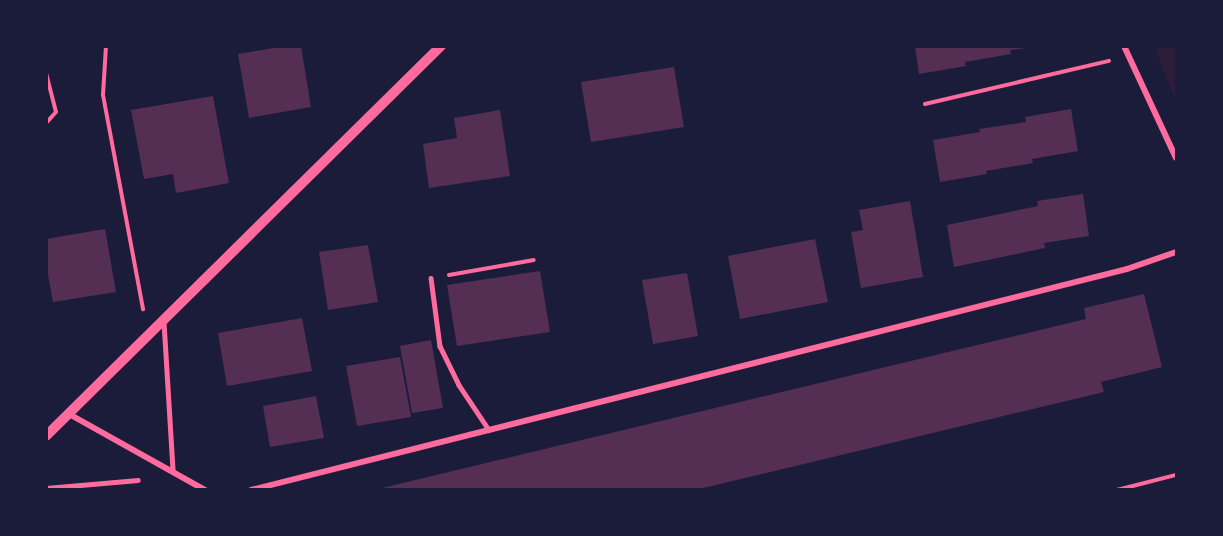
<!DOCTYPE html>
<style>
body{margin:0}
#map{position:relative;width:1223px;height:536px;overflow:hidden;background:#1b1b3a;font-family:"Open Sans",sans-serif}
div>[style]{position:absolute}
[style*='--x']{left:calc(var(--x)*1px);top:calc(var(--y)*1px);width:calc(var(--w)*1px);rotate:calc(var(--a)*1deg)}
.green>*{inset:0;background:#2a1e3b}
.building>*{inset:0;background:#542f53}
.path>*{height:4px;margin:-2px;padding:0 2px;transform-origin:2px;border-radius:2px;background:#ff6b9d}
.service>*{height:4.5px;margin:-2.25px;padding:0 2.25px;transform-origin:2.25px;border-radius:2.25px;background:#ff6b9d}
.minor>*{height:6px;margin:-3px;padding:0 3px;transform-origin:3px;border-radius:3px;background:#ff6b9d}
.tertiary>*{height:10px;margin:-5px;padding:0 5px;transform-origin:5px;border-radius:5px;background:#ff6b9d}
.tram>*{height:1.5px;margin:-0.75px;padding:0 0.75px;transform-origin:0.75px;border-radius:0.75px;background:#a44b75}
span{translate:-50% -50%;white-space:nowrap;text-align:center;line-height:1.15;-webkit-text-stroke:4.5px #1b1b3a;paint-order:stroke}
.frame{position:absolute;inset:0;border:48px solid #1b1b3a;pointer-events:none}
</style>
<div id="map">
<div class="green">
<div style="clip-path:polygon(1155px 47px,1176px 47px,1176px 99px,1170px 87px)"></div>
</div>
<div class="building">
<div style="clip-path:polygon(286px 46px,301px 46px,311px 107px,249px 118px,238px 54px)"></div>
<div style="clip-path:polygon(915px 46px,1026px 46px,1026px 48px,1010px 50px,1011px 54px,965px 62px,966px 66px,919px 74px)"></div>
<div style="clip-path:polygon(674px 67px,684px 127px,591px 142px,581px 82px)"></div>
<div style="clip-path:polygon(213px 96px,229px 183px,176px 193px,173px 174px,144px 179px,131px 110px)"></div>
<div style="clip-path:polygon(1071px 109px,1078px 151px,1032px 159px,1033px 163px,986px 171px,987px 174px,940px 182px,933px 140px,980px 132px,979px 129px,1026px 122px,1025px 117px)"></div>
<div style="clip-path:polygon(500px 110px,510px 176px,429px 188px,423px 144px,457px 138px,454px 118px)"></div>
<div style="clip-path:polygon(1083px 194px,1089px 236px,1044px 243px,1045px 248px,954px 267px,947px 225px,1038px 206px,1037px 201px)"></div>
<div style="clip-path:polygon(910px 201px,923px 277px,861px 288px,851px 232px,863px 230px,859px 210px)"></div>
<div style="clip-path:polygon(105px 229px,116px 292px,53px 302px,46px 264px,46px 239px)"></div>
<div style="clip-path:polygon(815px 239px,828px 302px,740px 319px,728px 256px)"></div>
<div style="clip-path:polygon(368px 245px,378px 302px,328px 310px,319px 252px)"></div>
<div style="clip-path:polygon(540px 271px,550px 332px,457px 346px,447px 285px)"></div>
<div style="clip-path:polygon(687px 273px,698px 336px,653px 344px,642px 280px)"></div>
<div style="clip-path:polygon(1144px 294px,1162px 367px,1101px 382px,1104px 392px,699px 489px,378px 489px,1086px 319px,1084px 308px)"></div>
<div style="clip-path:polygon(302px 318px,312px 371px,227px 386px,218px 333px)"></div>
<div style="clip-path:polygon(431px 340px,443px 408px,412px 413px,400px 346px)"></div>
<div style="clip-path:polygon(400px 357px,411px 417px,357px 426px,346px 366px)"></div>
<div style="clip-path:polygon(316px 396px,324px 438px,270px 447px,263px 406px)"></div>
</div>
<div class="path">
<div style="--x:106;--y:46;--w:49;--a:93.5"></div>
<div style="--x:103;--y:95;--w:218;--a:79.4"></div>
<div style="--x:46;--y:73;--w:40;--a:75.6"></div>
<div style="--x:56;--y:112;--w:15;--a:132"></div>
<div style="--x:925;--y:104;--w:189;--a:-13.2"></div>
<div style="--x:449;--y:275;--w:86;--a:-10"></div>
<div style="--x:1117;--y:490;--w:61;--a:-14.3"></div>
</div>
<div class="service">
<div style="--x:431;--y:278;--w:69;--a:82.5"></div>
<div style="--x:440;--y:346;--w:43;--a:64"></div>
<div style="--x:459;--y:385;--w:54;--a:56.3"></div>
<div style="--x:164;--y:322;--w:149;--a:86.5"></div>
<div style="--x:46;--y:488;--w:92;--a:-5"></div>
</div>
<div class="minor">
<div style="--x:1124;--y:46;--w:123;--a:65.1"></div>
<div style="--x:69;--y:414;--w:156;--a:29.2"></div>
<div style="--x:251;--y:490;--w:903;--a:-14.16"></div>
<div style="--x:1127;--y:269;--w:52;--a:-19.1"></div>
</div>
<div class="tertiary">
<div style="--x:46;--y:436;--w:555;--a:-44.64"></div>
</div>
<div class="tram">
<div style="--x:1175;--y:490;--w:1;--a:-45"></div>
</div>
<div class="frame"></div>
</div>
